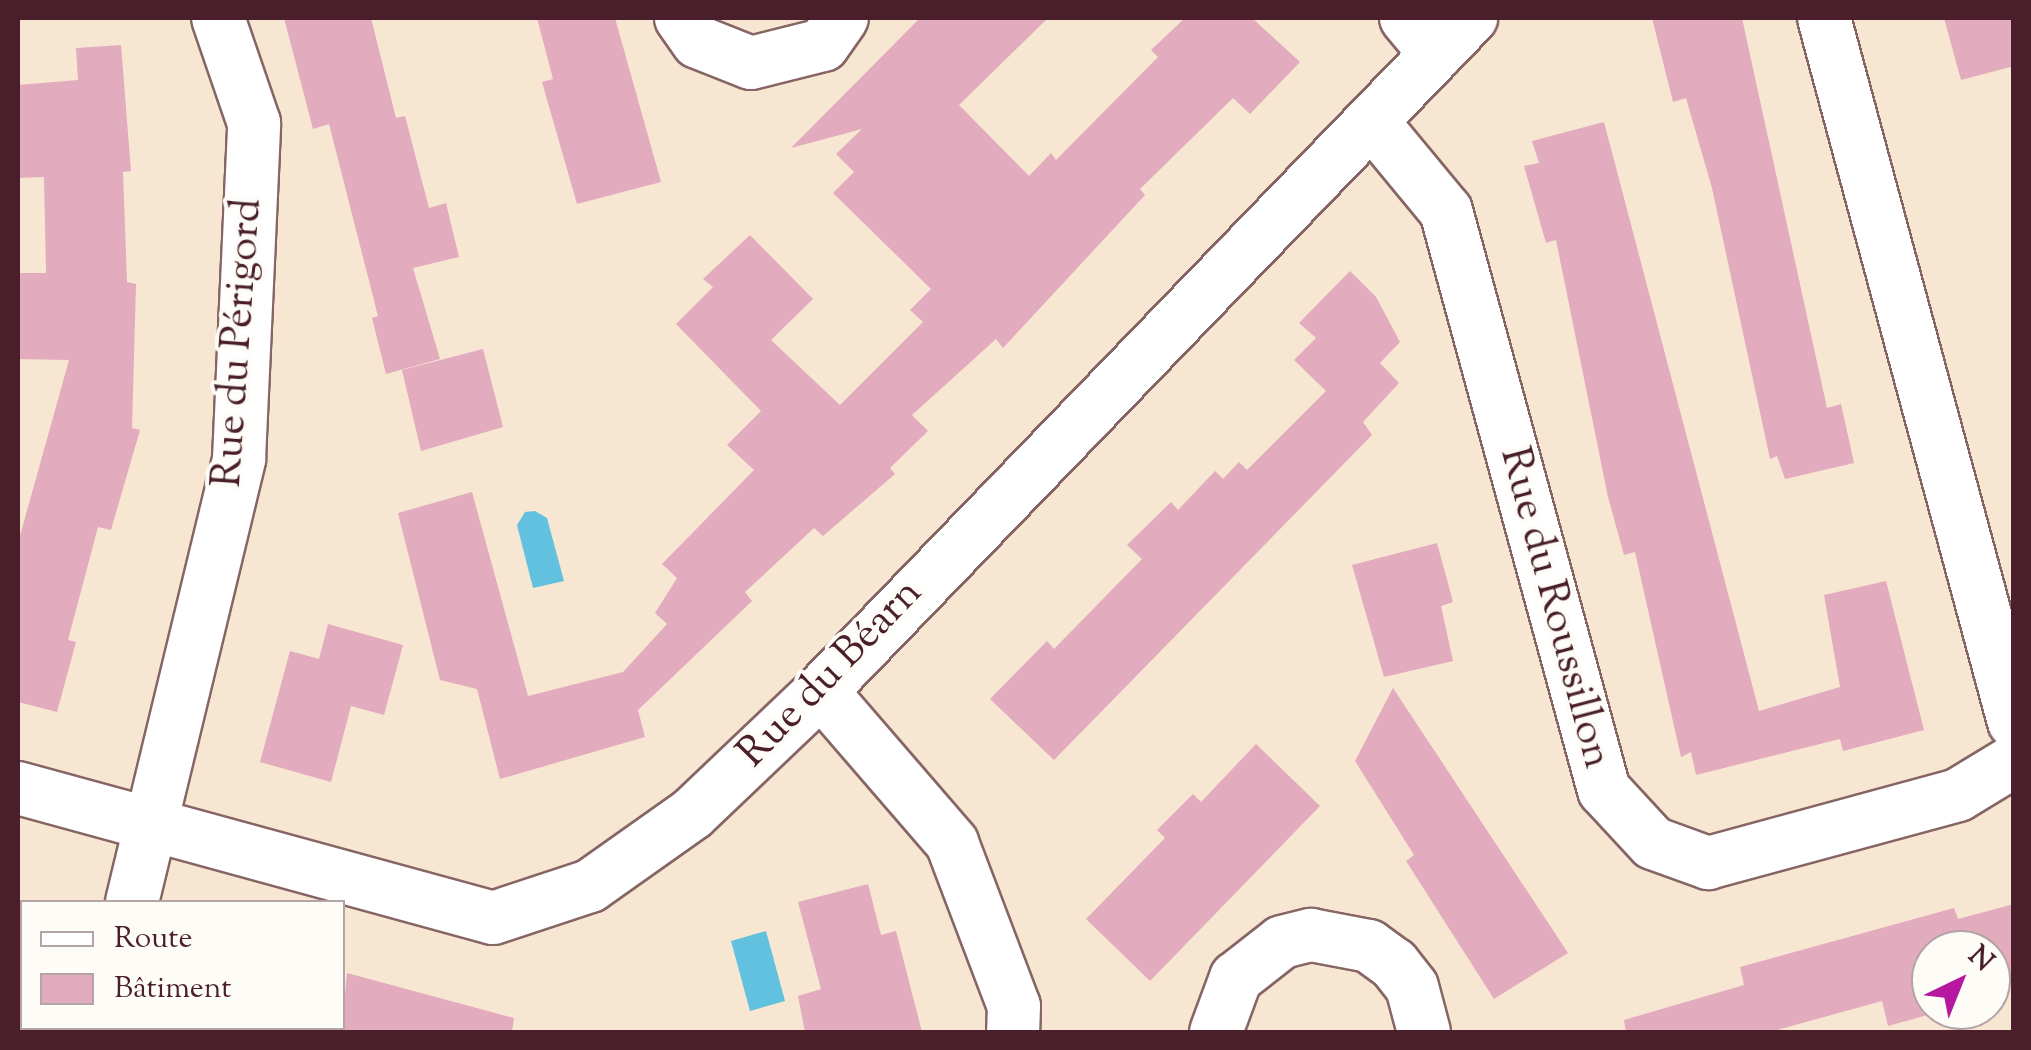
<!DOCTYPE html>
<meta charset="utf-8">
<style>
body{margin:0}
#map{position:relative;width:2031px;height:1050px;overflow:hidden;background:#f7e6d1;font-family:"Sorts Mill Goudy",serif}
div>[style]{position:absolute}
[style*='--x']{left:calc(var(--x)*1px);top:calc(var(--y)*1px);width:calc(var(--w)*1px);rotate:calc(var(--a)*1deg)}
.water>*{inset:0;background:#61c1df}
.building>*{inset:0;background:#e2abbe}
.roads{filter:drop-shadow(2px 0 #876565) drop-shadow(-2px 0 #876565) drop-shadow(0 2px #876565) drop-shadow(0 -2px #876565)}
.street>*{height:52px;margin:-26px;padding:0 26px;transform-origin:26px;border-radius:26px;background:#fff}
span{translate:-50% -50%;white-space:nowrap;text-align:center;line-height:1.15;-webkit-text-stroke:8px #fdfcf7;paint-order:stroke}
.street-label{font-size:42px;color:#4a1f2b}
.frame{position:absolute;inset:0;border:20px solid #4a1f2b;pointer-events:none}
.legend{position:absolute;left:20px;top:900px;width:325px;height:130px;box-sizing:border-box;background:#fdfcf7;border:2px solid #b5a4a5;margin:0;padding:12px 18px;list-style:none;font-size:30px;color:#4a1f2b}
.legend li{display:flex;align-items:center;gap:20px;height:50px}
.legend b{width:50px;border:2px solid #b5a4a5}
.north{position:absolute;left:1911px;top:930px;width:100px;height:100px;box-sizing:border-box;background:#fdfcf7;border:2px solid #b5a4a5;border-radius:50%;rotate:43deg;font-size:28px;font-weight:700;line-height:40px;text-align:center;color:#4a1f2b}
.north::after{content:'';display:block;margin:auto;width:35px;height:45px;background:#b5179e;clip-path:polygon(50% 0,100% 100%,50% 72%,0 100%)}
</style>
<div id="map">
<div class="water">
<div style="clip-path:polygon(535px 511px,547px 518px,564px 581px,533px 588px,517px 525px,525px 512px)"></div>
<div style="clip-path:polygon(766px 931px,785px 1001px,750px 1011px,731px 941px)"></div>
</div>
<div class="building">
<div style="clip-path:polygon(284px 18px,371px 18px,396px 118px,405px 116px,429px 208px,446px 203px,459px 257px,413px 268px,440px 359px,386px 374px,372px 318px,378px 316px,329px 124px,313px 129px)"></div>
<div style="clip-path:polygon(537px 18px,615px 18px,661px 182px,577px 204px,542px 82px,553px 79px)"></div>
<div style="clip-path:polygon(920px 18px,1048px 18px,959px 105px,1029px 176px,1051px 153px,1056px 160px,1158px 57px,1151px 50px,1185px 18px,1252px 18px,1300px 62px,1250px 114px,1233px 98px,1140px 189px,1145px 195px,1003px 348px,996px 339px,912px 415px,928px 431px,890px 468px,895px 474px,823px 536px,814px 528px,745px 592px,752px 601px,638px 710px,645px 737px,500px 779px,477px 689px,440px 680px,398px 513px,472px 492px,528px 696px,623px 672px,667px 624px,655px 613px,677px 578px,662px 564px,754px 470px,727px 445px,761px 411px,676px 324px,713px 287px,703px 279px,750px 235px,813px 299px,771px 340px,840px 405px,923px 322px,910px 310px,931px 289px,833px 193px,854px 172px,836px 154px,862px 129px,791px 148px)"></div>
<div style="clip-path:polygon(1652px 18px,1742px 18px,1827px 408px,1841px 404px,1854px 463px,1785px 479px,1777px 456px,1770px 459px,1712px 188px,1686px 98px,1673px 102px)"></div>
<div style="clip-path:polygon(1944px 18px,2014px 18px,2014px 66px,1961px 80px)"></div>
<div style="clip-path:polygon(121px 45px,131px 171px,123px 172px,127px 282px,136px 284px,132px 428px,140px 430px,111px 530px,98px 527px,68px 640px,76px 642px,57px 712px,18px 702px,18px 543px,69px 360px,18px 359px,18px 273px,46px 273px,44px 177px,18px 178px,18px 85px,78px 80px,76px 48px)"></div>
<div style="clip-path:polygon(1604px 122px,1759px 711px,1840px 687px,1824px 595px,1886px 581px,1924px 730px,1843px 751px,1840px 739px,1696px 775px,1691px 752px,1681px 757px,1635px 552px,1624px 555px,1608px 497px,1556px 240px,1546px 243px,1524px 166px,1539px 163px,1532px 141px)"></div>
<div style="clip-path:polygon(1350px 271px,1376px 297px,1400px 342px,1380px 363px,1399px 383px,1363px 422px,1372px 435px,1054px 760px,990px 699px,1047px 641px,1054px 649px,1142px 559px,1127px 545px,1171px 502px,1178px 510px,1215px 471px,1223px 479px,1239px 462px,1247px 470px,1326px 391px,1294px 360px,1316px 338px,1299px 323px)"></div>
<div style="clip-path:polygon(483px 349px,503px 427px,421px 451px,402px 370px)"></div>
<div style="clip-path:polygon(1437px 543px,1453px 602px,1441px 606px,1453px 661px,1384px 677px,1352px 565px)"></div>
<div style="clip-path:polygon(328px 624px,403px 645px,384px 715px,351px 706px,331px 782px,260px 762px,290px 651px,319px 659px)"></div>
<div style="clip-path:polygon(1393px 688px,1568px 953px,1494px 999px,1406px 861px,1414px 855px,1355px 761px)"></div>
<div style="clip-path:polygon(1256px 744px,1320px 806px,1150px 981px,1086px 919px,1165px 838px,1157px 830px,1193px 794px,1201px 802px)"></div>
<div style="clip-path:polygon(868px 884px,881px 935px,896px 931px,922px 1032px,805px 1032px,798px 996px,821px 989px,798px 902px)"></div>
<div style="clip-path:polygon(2014px 904px,2014px 983px,1991px 988px,1991px 950px,1931px 950px,1931px 1010px,1942px 1011px,1888px 1026px,1882px 1001px,1770px 1032px,1626px 1032px,1624px 1020px,1744px 985px,1740px 967px,1954px 908px,1958px 919px)"></div>
<div style="clip-path:polygon(347px 973px,514px 1018px,512px 1032px,330px 1032px,342px 1028px)"></div>
</div>
<div class="roads">
<div class="street">
<div style="--x:681;--y:18;--w:29;--a:55"></div>
<div style="--x:698;--y:42;--w:57;--a:21.6"></div>
<div style="--x:751;--y:63;--w:74;--a:-14"></div>
<div style="--x:823;--y:45;--w:33;--a:-55"></div>
<div style="--x:1406;--y:18;--w:47;--a:50.2"></div>
<div style="--x:1824;--y:18;--w:729;--a:74.9"></div>
<div style="--x:1374;--y:124;--w:113;--a:50.4"></div>
<div style="--x:1446;--y:211;--w:600;--a:74.74"></div>
<div style="--x:1604;--y:790;--w:72;--a:47.2"></div>
<div style="--x:1653;--y:843;--w:59;--a:20"></div>
<div style="--x:1708;--y:863;--w:259;--a:-15.2"></div>
<div style="--x:1958;--y:795;--w:66;--a:-31.3"></div>
<div style="--x:821;--y:691;--w:201;--a:49.2"></div>
<div style="--x:952;--y:843;--w:174;--a:69.2"></div>
<div style="--x:1014;--y:1006;--w:26;--a:92"></div>
<div style="--x:18;--y:788;--w:492;--a:15.3"></div>
<div style="--x:493;--y:918;--w:102;--a:-18.3"></div>
<div style="--x:590;--y:886;--w:126;--a:-35.3"></div>
<div style="--x:693;--y:813;--w:177;--a:-43.6"></div>
<div style="--x:821;--y:691;--w:936;--a:-46"></div>
<div style="--x:132;--y:902;--w:456;--a:-76.4"></div>
<div style="--x:239;--y:459;--w:336;--a:-87.4"></div>
<div style="--x:254;--y:123;--w:111;--a:-108.9"></div>
<div style="--x:104;--y:1032;--w:4;--a:-76"></div>
<div style="--x:1216;--y:1032;--w:58;--a:-69.7"></div>
<div style="--x:1236;--y:978;--w:58;--a:-38"></div>
<div style="--x:1282;--y:942;--w:30;--a:-14"></div>
<div style="--x:1311;--y:935;--w:59;--a:10.7"></div>
<div style="--x:1369;--y:946;--w:31;--a:36"></div>
<div style="--x:1394;--y:964;--w:29;--a:52"></div>
<div style="--x:1412;--y:987;--w:47;--a:75.1"></div>
</div>
</div>
<div class="street-label">
<span style="left:239px;top:343px;rotate:-86deg">Rue du Périgord</span>
<span style="left:1554px;top:608px;rotate:75deg">Rue du Roussillon</span>
<span style="left:831px;top:674px;rotate:-46deg">Rue du Béarn</span>
</div>
<div class="frame"></div>
<ul class="legend">
<li><b style="height:12px;background:#fff"></b>Route</li>
<li><b style="height:28px;background:#e2abbe"></b>Bâtiment</li>
</ul>
<div class="north">N</div>
</div>
